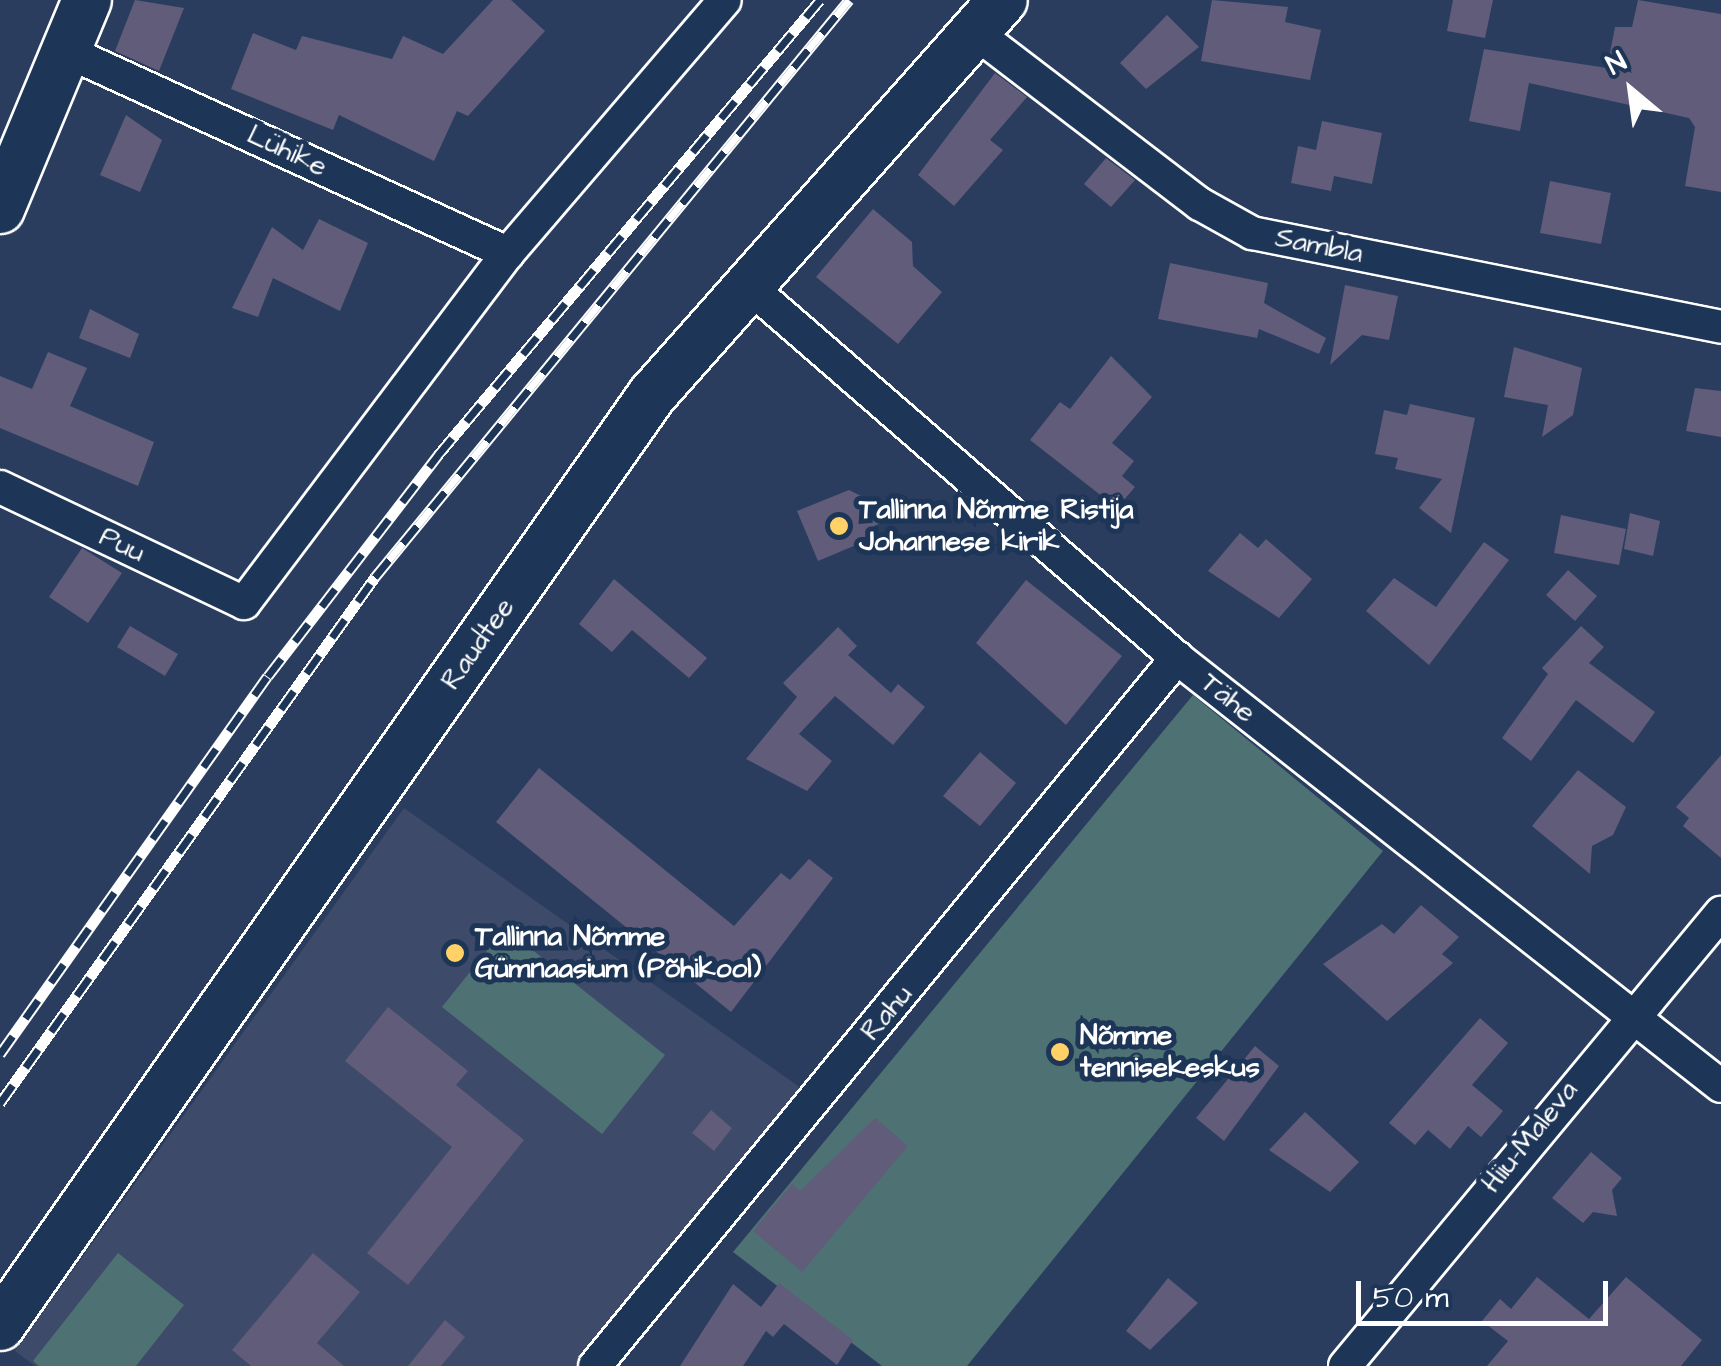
<!DOCTYPE html>
<meta charset="utf-8">
<style>
body{margin:0}
#map{position:relative;width:1721px;height:1366px;overflow:hidden;background:#2a3d5e;font-family:"Architects Daughter",sans-serif}
div>[style]{position:absolute}
[style*='--x']{left:calc(var(--x)*1px);top:calc(var(--y)*1px);width:calc(var(--w)*1px);rotate:calc(var(--a)*1deg)}
.built>*{inset:0;background:#3e4a69}
.green>*{inset:0;background:#4e7273}
.building>*{inset:0;background:#605c79}
.roads{filter:drop-shadow(2px 0 #fff) drop-shadow(-2px 0 #fff) drop-shadow(0 2px #fff) drop-shadow(0 -2px #fff)}
.street>*{height:32px;margin:-16px;padding:0 16px;transform-origin:16px;border-radius:16px;background:#1d3557}
.secondary>*{height:48px;margin:-24px;padding:0 24px;transform-origin:24px;border-radius:24px;background:#1d3557}
.rail>*{height:11px;margin-top:-5.5px;transform-origin:0;background:repeating-linear-gradient(90deg,#1d3557 0 22px,#fff 0 44px);box-sizing:border-box;border-block:2px solid #fff}
.dots>*{width:28px;height:28px;translate:-50% -50%;box-sizing:border-box;border:5px solid #1d3557;border-radius:50%}
span{translate:-50% -50%;white-space:nowrap;text-align:center;line-height:1.15;-webkit-text-stroke:10px #1d3557;paint-order:stroke}
.street-label{font-size:28px;color:#fff}
.poi-label{font-size:28px;color:#fff;font-weight:700}
.left{translate:0 -50%;text-align:left}
.north{position:absolute;left:1581px;top:40px;width:100px;height:100px;-webkit-text-stroke:8px #1d3557;paint-order:stroke;rotate:331deg;font-size:28px;font-weight:700;line-height:40px;text-align:center;color:#fff}
.north::after{content:'';display:block;margin:auto;width:35px;height:45px;background:#fff;clip-path:polygon(50% 0,100% 100%,50% 72%,0 100%)}
.scale{position:absolute;left:1356px;top:1281px;width:252px;height:45px;box-sizing:border-box;border:5px solid #fff;border-top:0;padding-left:12px;font-size:30px;line-height:35px;white-space:nowrap;color:#fff;-webkit-text-stroke:8px #1d3557;paint-order:stroke}
</style>
<div id="map">
<div class="built">
<div style="clip-path:polygon(404px 808px,815px 1098px,595px 1366px,35px 1366px,15px 1351px)"></div>
</div>
<div class="green">
<div style="clip-path:polygon(1193px 695px,1383px 851px,967px 1366px,882px 1366px,733px 1252px)"></div>
<div style="clip-path:polygon(505px 928px,665px 1055px,602px 1134px,442px 1007px)"></div>
<div style="clip-path:polygon(118px 1253px,184px 1305px,136px 1366px,39px 1366px,33px 1361px)"></div>
</div>
<div class="building">
<div style="clip-path:polygon(135px 0,184px 8px,159px 71px,115px 51px)"></div>
<div style="clip-path:polygon(493px 0,511px 0,545px 31px,468px 116px,457px 111px,434px 161px,339px 115px,333px 130px,231px 89px,253px 33px,296px 50px,302px 36px,392px 59px,403px 36px,443px 54px)"></div>
<div style="clip-path:polygon(1212px 0,1288px 7px,1285px 22px,1321px 30px,1310px 80px,1201px 61px)"></div>
<div style="clip-path:polygon(1453px 0,1493px 0,1485px 38px,1447px 31px)"></div>
<div style="clip-path:polygon(1638px 0,1721px 14px,1721px 192px,1685px 186px,1695px 127px,1689px 118px,1529px 83px,1520px 131px,1469px 121px,1484px 49px,1607px 68px,1615px 27px,1632px 27px)"></div>
<div style="clip-path:polygon(1167px 15px,1199px 47px,1146px 89px,1120px 63px)"></div>
<div style="clip-path:polygon(995px 73px,1027px 97px,990px 140px,1003px 150px,954px 206px,918px 175px)"></div>
<div style="clip-path:polygon(126px 115px,162px 140px,140px 192px,100px 175px)"></div>
<div style="clip-path:polygon(1322px 121px,1382px 133px,1372px 184px,1334px 176px,1331px 191px,1291px 183px,1298px 146px,1316px 150px)"></div>
<div style="clip-path:polygon(1106px 158px,1135px 180px,1111px 207px,1084px 184px)"></div>
<div style="clip-path:polygon(1550px 181px,1611px 193px,1601px 244px,1540px 233px)"></div>
<div style="clip-path:polygon(873px 209px,912px 242px,913px 266px,942px 292px,898px 344px,816px 277px)"></div>
<div style="clip-path:polygon(319px 219px,368px 243px,340px 311px,273px 278px,258px 317px,232px 308px,272px 227px,303px 250px)"></div>
<div style="clip-path:polygon(1170px 263px,1268px 283px,1264px 303px,1326px 338px,1319px 354px,1259px 329px,1257px 338px,1158px 319px)"></div>
<div style="clip-path:polygon(1345px 285px,1398px 296px,1389px 340px,1362px 335px,1330px 365px)"></div>
<div style="clip-path:polygon(90px 309px,139px 334px,130px 358px,79px 338px)"></div>
<div style="clip-path:polygon(1514px 347px,1582px 368px,1573px 415px,1542px 437px,1548px 405px,1504px 397px)"></div>
<div style="clip-path:polygon(48px 352px,87px 368px,70px 406px,154px 442px,138px 486px,0 428px,0 376px,32px 389px)"></div>
<div style="clip-path:polygon(1111px 356px,1152px 397px,1112px 443px,1134px 461px,1122px 476px,1135px 487px,1117px 508px,1030px 440px,1060px 402px,1070px 409px)"></div>
<div style="clip-path:polygon(1695px 388px,1721px 391px,1721px 437px,1686px 431px)"></div>
<div style="clip-path:polygon(1410px 404px,1475px 418px,1451px 533px,1419px 508px,1442px 479px,1395px 469px,1398px 458px,1375px 454px,1384px 410px,1407px 415px)"></div>
<div style="clip-path:polygon(849px 490px,879px 505px,880px 523px,865px 531px,868px 540px,818px 561px,797px 511px)"></div>
<div style="clip-path:polygon(1630px 513px,1660px 521px,1653px 556px,1624px 549px)"></div>
<div style="clip-path:polygon(1561px 515px,1626px 529px,1619px 565px,1554px 553px)"></div>
<div style="clip-path:polygon(1240px 533px,1258px 548px,1266px 539px,1312px 579px,1279px 618px,1208px 571px)"></div>
<div style="clip-path:polygon(1484px 542px,1509px 560px,1429px 665px,1366px 611px,1394px 578px,1436px 607px)"></div>
<div style="clip-path:polygon(82px 548px,122px 573px,88px 623px,49px 597px)"></div>
<div style="clip-path:polygon(1568px 570px,1597px 596px,1575px 621px,1546px 595px)"></div>
<div style="clip-path:polygon(614px 579px,707px 658px,689px 678px,632px 630px,612px 652px,579px 624px)"></div>
<div style="clip-path:polygon(1026px 580px,1122px 656px,1066px 725px,976px 643px)"></div>
<div style="clip-path:polygon(130px 626px,178px 654px,165px 676px,117px 647px)"></div>
<div style="clip-path:polygon(1581px 626px,1604px 647px,1589px 663px,1655px 712px,1633px 743px,1576px 700px,1531px 761px,1502px 738px,1548px 674px,1542px 668px)"></div>
<div style="clip-path:polygon(838px 627px,857px 646px,848px 655px,891px 693px,898px 684px,925px 707px,893px 745px,835px 696px,799px 734px,832px 761px,807px 791px,746px 759px,797px 697px,783px 683px)"></div>
<div style="clip-path:polygon(980px 752px,1016px 783px,980px 826px,943px 796px)"></div>
<div style="clip-path:polygon(1721px 755px,1721px 858px,1683px 826px,1689px 818px,1676px 807px)"></div>
<div style="clip-path:polygon(539px 768px,734px 926px,781px 873px,790px 880px,809px 859px,833px 878px,731px 1012px,496px 822px)"></div>
<div style="clip-path:polygon(1578px 770px,1626px 807px,1613px 835px,1592px 846px,1590px 874px,1532px 826px)"></div>
<div style="clip-path:polygon(1421px 905px,1459px 937px,1442px 954px,1453px 963px,1387px 1021px,1323px 964px,1382px 924px,1394px 934px)"></div>
<div style="clip-path:polygon(388px 1007px,468px 1071px,456px 1085px,524px 1140px,408px 1285px,367px 1253px,452px 1147px,345px 1061px)"></div>
<div style="clip-path:polygon(1480px 1018px,1508px 1043px,1472px 1085px,1503px 1111px,1481px 1137px,1468px 1126px,1450px 1149px,1428px 1130px,1415px 1145px,1389px 1123px)"></div>
<div style="clip-path:polygon(1255px 1046px,1279px 1066px,1224px 1141px,1196px 1118px)"></div>
<div style="clip-path:polygon(711px 1110px,732px 1128px,714px 1151px,692px 1133px)"></div>
<div style="clip-path:polygon(1305px 1112px,1359px 1162px,1330px 1192px,1269px 1150px)"></div>
<div style="clip-path:polygon(875px 1118px,908px 1146px,802px 1272px,753px 1231px,792px 1184px,800px 1191px)"></div>
<div style="clip-path:polygon(1591px 1152px,1622px 1178px,1612px 1190px,1617px 1216px,1593px 1212px,1583px 1223px,1552px 1198px)"></div>
<div style="clip-path:polygon(313px 1253px,360px 1292px,317px 1343px,344px 1366px,251px 1366px,232px 1350px)"></div>
<div style="clip-path:polygon(1537px 1277px,1589px 1319px,1626px 1277px,1702px 1340px,1681px 1366px,1487px 1366px,1508px 1341px,1482px 1321px,1500px 1299px,1511px 1309px)"></div>
<div style="clip-path:polygon(1168px 1278px,1198px 1303px,1150px 1350px,1126px 1331px)"></div>
<div style="clip-path:polygon(779px 1283px,853px 1340px,837px 1365px,784px 1324px,773px 1337px,766px 1331px,743px 1366px,680px 1366px,733px 1284px,761px 1307px)"></div>
<div style="clip-path:polygon(445px 1320px,465px 1337px,441px 1366px,408px 1366px)"></div>
</div>
<div class="roads">
<div class="street">
<div style="--x:976;--y:33;--w:282;--a:37.4"></div>
<div style="--x:1200;--y:204;--w:60;--a:29.1"></div>
<div style="--x:1252;--y:233;--w:478;--a:11.3"></div>
<div style="--x:66;--y:51;--w:486;--a:24.6"></div>
<div style="--x:752;--y:289;--w:563;--a:40.97"></div>
<div style="--x:1177;--y:658;--w:692;--a:38.19"></div>
<div style="--x:0;--y:487;--w:270;--a:25.4"></div>
<div style="--x:244;--y:603;--w:438;--a:-53"></div>
<div style="--x:508;--y:253;--w:333;--a:-49.4"></div>
<div style="--x:595;--y:1366;--w:917;--a:-50.58"></div>
<div style="--x:1345;--y:1366;--w:589;--a:-50.31"></div>
</div>
<div class="secondary">
<div style="--x:0;--y:209;--w:226;--a:-67.4"></div>
<div style="--x:0;--y:1326;--w:1137;--a:-55"></div>
<div style="--x:652;--y:395;--w:528;--a:-48.38"></div>
</div>
</div>
<div class="rail">
<div style="--x:0;--y:1054;--w:463;--a:-54.7"></div>
<div style="--x:268;--y:676;--w:279;--a:-52.4"></div>
<div style="--x:438;--y:455;--w:594;--a:-49.98"></div>
<div style="--x:0;--y:1103;--w:646;--a:-54.51"></div>
<div style="--x:375;--y:577;--w:747;--a:-50.6"></div>
</div>
<div class="dots">
<div style="left:839px;top:526px;background:#ffd166"></div>
<div style="left:455px;top:953px;background:#ffd166"></div>
<div style="left:1060px;top:1052px;background:#ffd166"></div>
</div>
<div class="street-label">
<span style="left:287px;top:151px;rotate:25deg">Lühike</span>
<span style="left:1319px;top:246px;rotate:11deg">Sambla</span>
<span style="left:122px;top:545px;rotate:25deg">Puu</span>
<span style="left:478px;top:644px;rotate:-55deg">Raudtee</span>
<span style="left:1228px;top:698px;rotate:38deg">Tähe</span>
<span style="left:887px;top:1013px;rotate:-50deg">Rahu</span>
<span style="left:1530px;top:1137px;rotate:-51deg">Hiiu-Maleva</span>
</div>
<div class="poi-label">
<span class="left" style="left:859px;top:526px">Tallinna Nõmme Ristija<br>Johannese kirik</span>
<span class="left" style="left:475px;top:953px">Tallinna Nõmme<br>Gümnaasium (Põhikool)</span>
<span class="left" style="left:1080px;top:1052px">Nõmme<br>tennisekeskus</span>
</div>
<div class="north">N</div>
<div class="scale">50 m</div>
</div>
